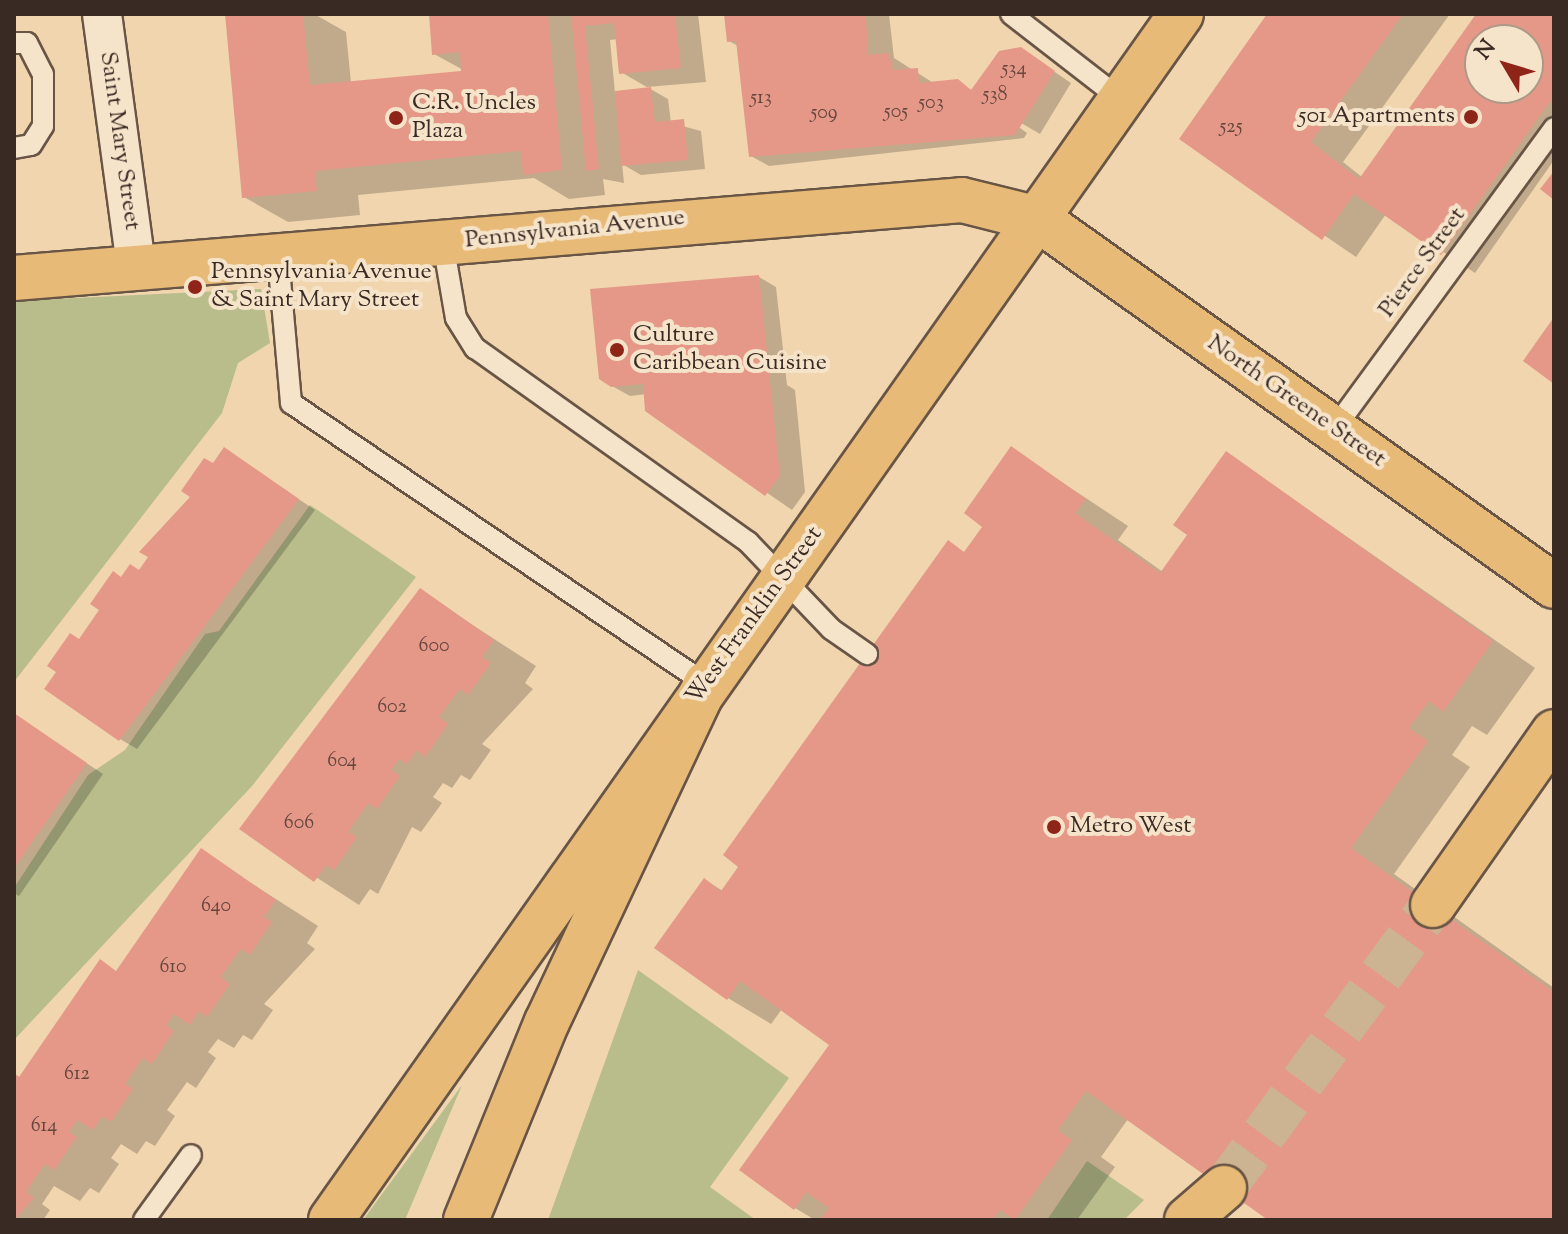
<!DOCTYPE html>
<style>
body{margin:0}
#map{position:relative;width:1568px;height:1234px;overflow:hidden;background:#f1d5ae;font-family:"Sorts Mill Goudy",serif}
div>[style]{position:absolute}
[style*='--x']{left:calc(var(--x)*1px);top:calc(var(--y)*1px);width:calc(var(--w)*1px);rotate:calc(var(--a)*1deg)}
.green>*{inset:0;background:#b8bd8b}
.shadow>*{inset:0;background:#0003}
.building>*{inset:0;background:#e59888}
.primary-tunnel>*{height:44px;margin-top:-22px;transform-origin:0;background:repeating-linear-gradient(90deg,#ccb392 0 44px,transparent 0 66px)}
.roads{filter:drop-shadow(2px 0 #685546) drop-shadow(-2px 0 #685546) drop-shadow(0 2px #685546) drop-shadow(0 -2px #685546)}
.lane>*{height:20px;margin:-10px;padding:0 10px;transform-origin:10px;border-radius:10px;background:#f6e4ca}
.street>*{height:38px;margin:-19px;padding:0 19px;transform-origin:19px;border-radius:19px;background:#f6e4ca}
.primary>*{height:44px;margin:-22px;padding:0 22px;transform-origin:22px;border-radius:22px;background:#e8ba77}
.highway>*{height:44px;margin:-22px;padding:0 22px;transform-origin:22px;border-radius:22px;background:#e8ba77}
.dots>*{width:22px;height:22px;translate:-50% -50%;box-sizing:border-box;border:4px solid #f6e4ca;border-radius:50%}
span{translate:-50% -50%;white-space:nowrap;text-align:center;line-height:1.15;-webkit-text-stroke:8px #f6e4ca;paint-order:stroke}
.number-label{font-size:20px;color:#65463d}
.number-label span{-webkit-text-stroke-width:0}
.poi-label{font-size:24px;color:#3a2a24}
.left{translate:0 -50%;text-align:left}
.right{translate:-100% -50%;text-align:right}
.street-label{font-size:24px;color:#3a2a24}
.frame{position:absolute;inset:0;border:16px solid #3a2a24;pointer-events:none}
.north{position:absolute;left:1464px;top:24px;width:80px;height:80px;box-sizing:border-box;background:#f6e4ca;border:2px solid #ab9a88;border-radius:50%;rotate:308deg;font-size:22px;font-weight:700;line-height:32px;text-align:center;color:#3a2a24}
.north::after{content:'';display:block;margin:auto;width:28px;height:36px;background:#8f2418;clip-path:polygon(50% 0,100% 100%,50% 72%,0 100%)}
</style>
<div id="map">
<div class="green">
<div style="clip-path:polygon(261px 289px,270px 343px,238px 363px,222px 413px,14px 682px,14px 301px)"></div>
<div style="clip-path:polygon(310px 505px,416px 577px,252px 786px,14px 1040px,14px 888px,88px 775px,125px 750px,205px 634px,219px 631px)"></div>
<div style="clip-path:polygon(638px 970px,789px 1078px,710px 1187px,756px 1220px,548px 1220px)"></div>
<div style="clip-path:polygon(462px 1085px,405px 1220px,363px 1220px)"></div>
<div style="clip-path:polygon(1087px 1161px,1144px 1200px,1124px 1220px,1047px 1220px)"></div>
</div>
<div class="shadow">
<div style="clip-path:polygon(evenodd,227px 14px,314px 14px,346px 32px,351px 83px,467px 72px,434px 54px,431px 14px,698px 14px,706px 82px,647px 87px,668px 99px,671px 123px,701px 131px,705px 169px,641px 175px,622px 164px,624px 183px,603px 179px,605px 195px,569px 199px,534px 178px,358px 195px,360px 215px,288px 222px,244px 197px,227px 14px,618px 39px,621px 72px,650px 89px,615px 93px,610px 40px,618px 39px)"></div>
<div style="clip-path:polygon(726px 14px,889px 14px,894px 58px,935px 84px,973px 90px,1021px 49px,1071px 83px,1040px 134px,977px 97px,1027px 133px,1024px 138px,769px 166px,751px 156px,738px 46px,729px 41px)"></div>
<div style="clip-path:polygon(evenodd,1270px 14px,1450px 14px,1343px 162px,1362px 177px,1479px 14px,1554px 14px,1554px 160px,1475px 273px,1386px 214px,1356px 257px,1182px 138px,1270px 14px,1480px 40px,1528px 40px,1528px 88px,1480px 88px,1480px 40px)"></div>
<div style="clip-path:polygon(759px 277px,776px 287px,787px 385px,795px 390px,805px 492px,792px 510px,647px 410px,646px 394px,630px 396px,612px 386px)"></div>
<div style="clip-path:polygon(1012px 449px,1128px 526px,1118px 540px,1163px 572px,1190px 534px,1227px 453px,1535px 668px,1487px 735px,1472px 726px,1452px 755px,1470px 767px,1394px 874px,1554px 988px,1554px 1220px,1270px 1220px,1128px 1119px,1101px 1157px,1115px 1167px,1077px 1220px,815px 1220px,795px 1208px,832px 1044px,782px 1009px,771px 1024px,728px 998px,705px 880px,723px 891px,966px 553px,985px 526px)"></div>
<div style="clip-path:polygon(225px 450px,315px 510px,137px 749px,120px 739px,80px 640px,122px 579px,140px 572px)"></div>
<div style="clip-path:polygon(420px 591px,536px 666px,525px 683px,533px 689px,482px 744px,491px 750px,470px 780px,461px 775px,452px 788px,443px 783px,433px 797px,442px 803px,421px 832px,412px 827px,378px 894px,370px 889px,359px 905px,242px 829px)"></div>
<div style="clip-path:polygon(14px 715px,103px 774px,19px 896px,14px 893px)"></div>
<div style="clip-path:polygon(201px 851px,318px 926px,307px 943px,315px 949px,264px 1004px,273px 1010px,252px 1040px,243px 1035px,234px 1048px,218px 1039px,208px 1052px,216px 1058px,196px 1088px,187px 1082px,167px 1110px,175px 1116px,155px 1146px,146px 1141px,137px 1154px,121px 1144px,111px 1158px,119px 1164px,99px 1193px,90px 1188px,80px 1201px,54px 1186px,42px 1204px,50px 1210px,43px 1220px,14px 1220px,14px 1074px,21px 1078px,118px 972px)"></div>
</div>
<div class="building">
<div style="clip-path:polygon(225px 14px,303px 14px,310px 85px,461px 71px,460px 52px,432px 55px,429px 14px,548px 14px,562px 170px,523px 175px,521px 151px,315px 171px,317px 191px,242px 198px)"></div>
<div style="clip-path:polygon(571px 14px,675px 14px,681px 68px,619px 74px,614px 23px,585px 26px,599px 169px,586px 171px)"></div>
<div style="clip-path:polygon(724px 14px,866px 14px,868px 55px,889px 53px,893px 70px,918px 68px,919px 83px,958px 79px,971px 90px,999px 51px,1021px 47px,1055px 71px,1015px 135px,749px 157px,736px 41px,727px 42px)"></div>
<div style="clip-path:polygon(evenodd,1267px 14px,1403px 14px,1311px 142px,1359px 179px,1476px 14px,1554px 14px,1554px 96px,1441px 255px,1354px 194px,1322px 240px,1179px 139px,1267px 14px,1480px 40px,1528px 40px,1528px 88px,1480px 88px,1480px 40px)"></div>
<div style="clip-path:polygon(651px 87px,655px 122px,684px 119px,688px 160px,621px 166px,615px 91px)"></div>
<div style="clip-path:polygon(1554px 171px,1554px 200px,1540px 189px)"></div>
<div style="clip-path:polygon(759px 275px,780px 476px,765px 496px,645px 411px,643px 384px,611px 387px,599px 379px,590px 289px)"></div>
<div style="clip-path:polygon(1554px 317px,1554px 384px,1523px 361px)"></div>
<div style="clip-path:polygon(1011px 446px,1086px 499px,1075px 513px,1160px 573px,1187px 535px,1173px 525px,1226px 451px,1493px 641px,1443px 712px,1429px 701px,1409px 728px,1428px 741px,1351px 848px,1554px 992px,1554px 1220px,1268px 1220px,1086px 1091px,1058px 1130px,1072px 1140px,1015px 1220px,1000px 1210px,992px 1220px,820px 1220px,829px 1208px,806px 1192px,794px 1210px,739px 1170px,829px 1045px,740px 981px,727px 1000px,654px 948px,704px 878px,721px 891px,738px 867px,723px 855px,948px 540px,964px 552px,982px 527px,964px 513px)"></div>
<div style="clip-path:polygon(224px 447px,299px 499px,119px 741px,44px 689px,56px 672px,47px 666px,70px 633px,79px 639px,99px 610px,90px 604px,113px 571px,121px 577px,130px 564px,139px 570px,148px 557px,139px 552px,190px 497px,181px 491px,204px 458px,213px 463px)"></div>
<div style="clip-path:polygon(420px 588px,494px 640px,482px 657px,491px 663px,468px 695px,460px 689px,439px 717px,448px 724px,425px 757px,417px 750px,407px 764px,399px 759px,391px 770px,400px 776px,377px 809px,368px 803px,348px 832px,357px 837px,334px 870px,326px 865px,314px 882px,239px 829px)"></div>
<div style="clip-path:polygon(14px 713px,87px 763px,14px 868px)"></div>
<div style="clip-path:polygon(201px 848px,276px 900px,264px 917px,272px 922px,250px 955px,241px 949px,221px 977px,230px 984px,207px 1017px,199px 1011px,190px 1025px,174px 1014px,166px 1025px,174px 1031px,152px 1064px,143px 1058px,125px 1084px,133px 1089px,111px 1122px,102px 1116px,93px 1130px,77px 1120px,69px 1132px,77px 1137px,54px 1170px,45px 1164px,26px 1192px,34px 1198px,14px 1220px,14px 1073px,19px 1077px,100px 959px,116px 971px)"></div>
</div>
<div class="primary-tunnel">
<div style="--x:1224;--y:1188;--w:352;--a:-53.6"></div>
</div>
<div class="roads">
<div class="lane">
<div style="--x:1011;--y:14;--w:140;--a:37.8"></div>
<div style="--x:14;--y:43;--w:13;--a:0"></div>
<div style="--x:27;--y:43;--w:35;--a:63"></div>
<div style="--x:43;--y:74;--w:52;--a:90"></div>
<div style="--x:43;--y:126;--w:22;--a:122"></div>
<div style="--x:31;--y:145;--w:17;--a:170"></div>
<div style="--x:443;--y:243;--w:76;--a:80.2"></div>
<div style="--x:456;--y:318;--w:36;--a:58"></div>
<div style="--x:475;--y:348;--w:335;--a:35.4"></div>
<div style="--x:748;--y:542;--w:120;--a:46.3"></div>
<div style="--x:831;--y:629;--w:44;--a:34.8"></div>
<div style="--x:278;--y:257;--w:147;--a:84.9"></div>
<div style="--x:291;--y:403;--w:501;--a:34.1"></div>
<div style="--x:1334;--y:429;--w:373;--a:-53.8"></div>
<div style="--x:144;--y:1220;--w:80;--a:-54.1"></div>
</div>
<div class="street">
<div style="--x:102;--y:14;--w:255;--a:82.3"></div>
</div>
<div class="primary">
<div style="--x:14;--y:278;--w:951;--a:-4.7"></div>
<div style="--x:962;--y:200;--w:78;--a:14"></div>
<div style="--x:1038;--y:219;--w:633;--a:35.42"></div>
<div style="--x:1433;--y:905;--w:211;--a:-55"></div>
<div style="--x:331;--y:1220;--w:1475;--a:-54.82"></div>
</div>
<div class="highway">
<div style="--x:466;--y:1220;--w:214;--a:-67.8"></div>
<div style="--x:547;--y:1022;--w:374;--a:-64.8"></div>
<div style="--x:1187;--y:1220;--w:49;--a:-40.9"></div>
</div>
</div>
<div class="dots">
<div style="left:1471px;top:117px;background:#8f2418"></div>
<div style="left:396px;top:118px;background:#8f2418"></div>
<div style="left:195px;top:287px;background:#8f2418"></div>
<div style="left:617px;top:350px;background:#8f2418"></div>
<div style="left:1054px;top:827px;background:#8f2418"></div>
</div>
<div class="number-label">
<span style="left:1014px;top:69px">534</span>
<span style="left:995px;top:95px">538</span>
<span style="left:761px;top:98px">513</span>
<span style="left:931px;top:103px">503</span>
<span style="left:896px;top:112px">505</span>
<span style="left:824px;top:113px">509</span>
<span style="left:1231px;top:127px">525</span>
<span style="left:434px;top:646px">600</span>
<span style="left:392px;top:707px">602</span>
<span style="left:342px;top:761px">604</span>
<span style="left:299px;top:823px">606</span>
<span style="left:216px;top:906px">640</span>
<span style="left:173px;top:967px">610</span>
<span style="left:77px;top:1074px">612</span>
<span style="left:44px;top:1126px">614</span>
</div>
<div class="poi-label">
<span class="left" style="left:412px;top:118px">C.R. Uncles<br>Plaza</span>
<span class="right" style="left:1455px;top:117px">501 Apartments</span>
<span class="left" style="left:211px;top:287px">Pennsylvania Avenue<br>&amp; Saint Mary Street</span>
<span class="left" style="left:633px;top:350px">Culture<br>Caribbean Cuisine</span>
<span class="left" style="left:1070px;top:827px">Metro West</span>
</div>
<div class="street-label">
<span style="left:119px;top:141px;rotate:82deg">Saint Mary Street</span>
<span style="left:575px;top:230px;rotate:-6deg">Pennsylvania Avenue</span>
<span style="left:1423px;top:263px;rotate:-54deg">Pierce Street</span>
<span style="left:1296px;top:402px;rotate:35deg">North Greene Street</span>
<span style="left:755px;top:616px;rotate:-54deg">West Franklin Street</span>
</div>
<div class="frame"></div>
<div class="north">N</div>
</div>
